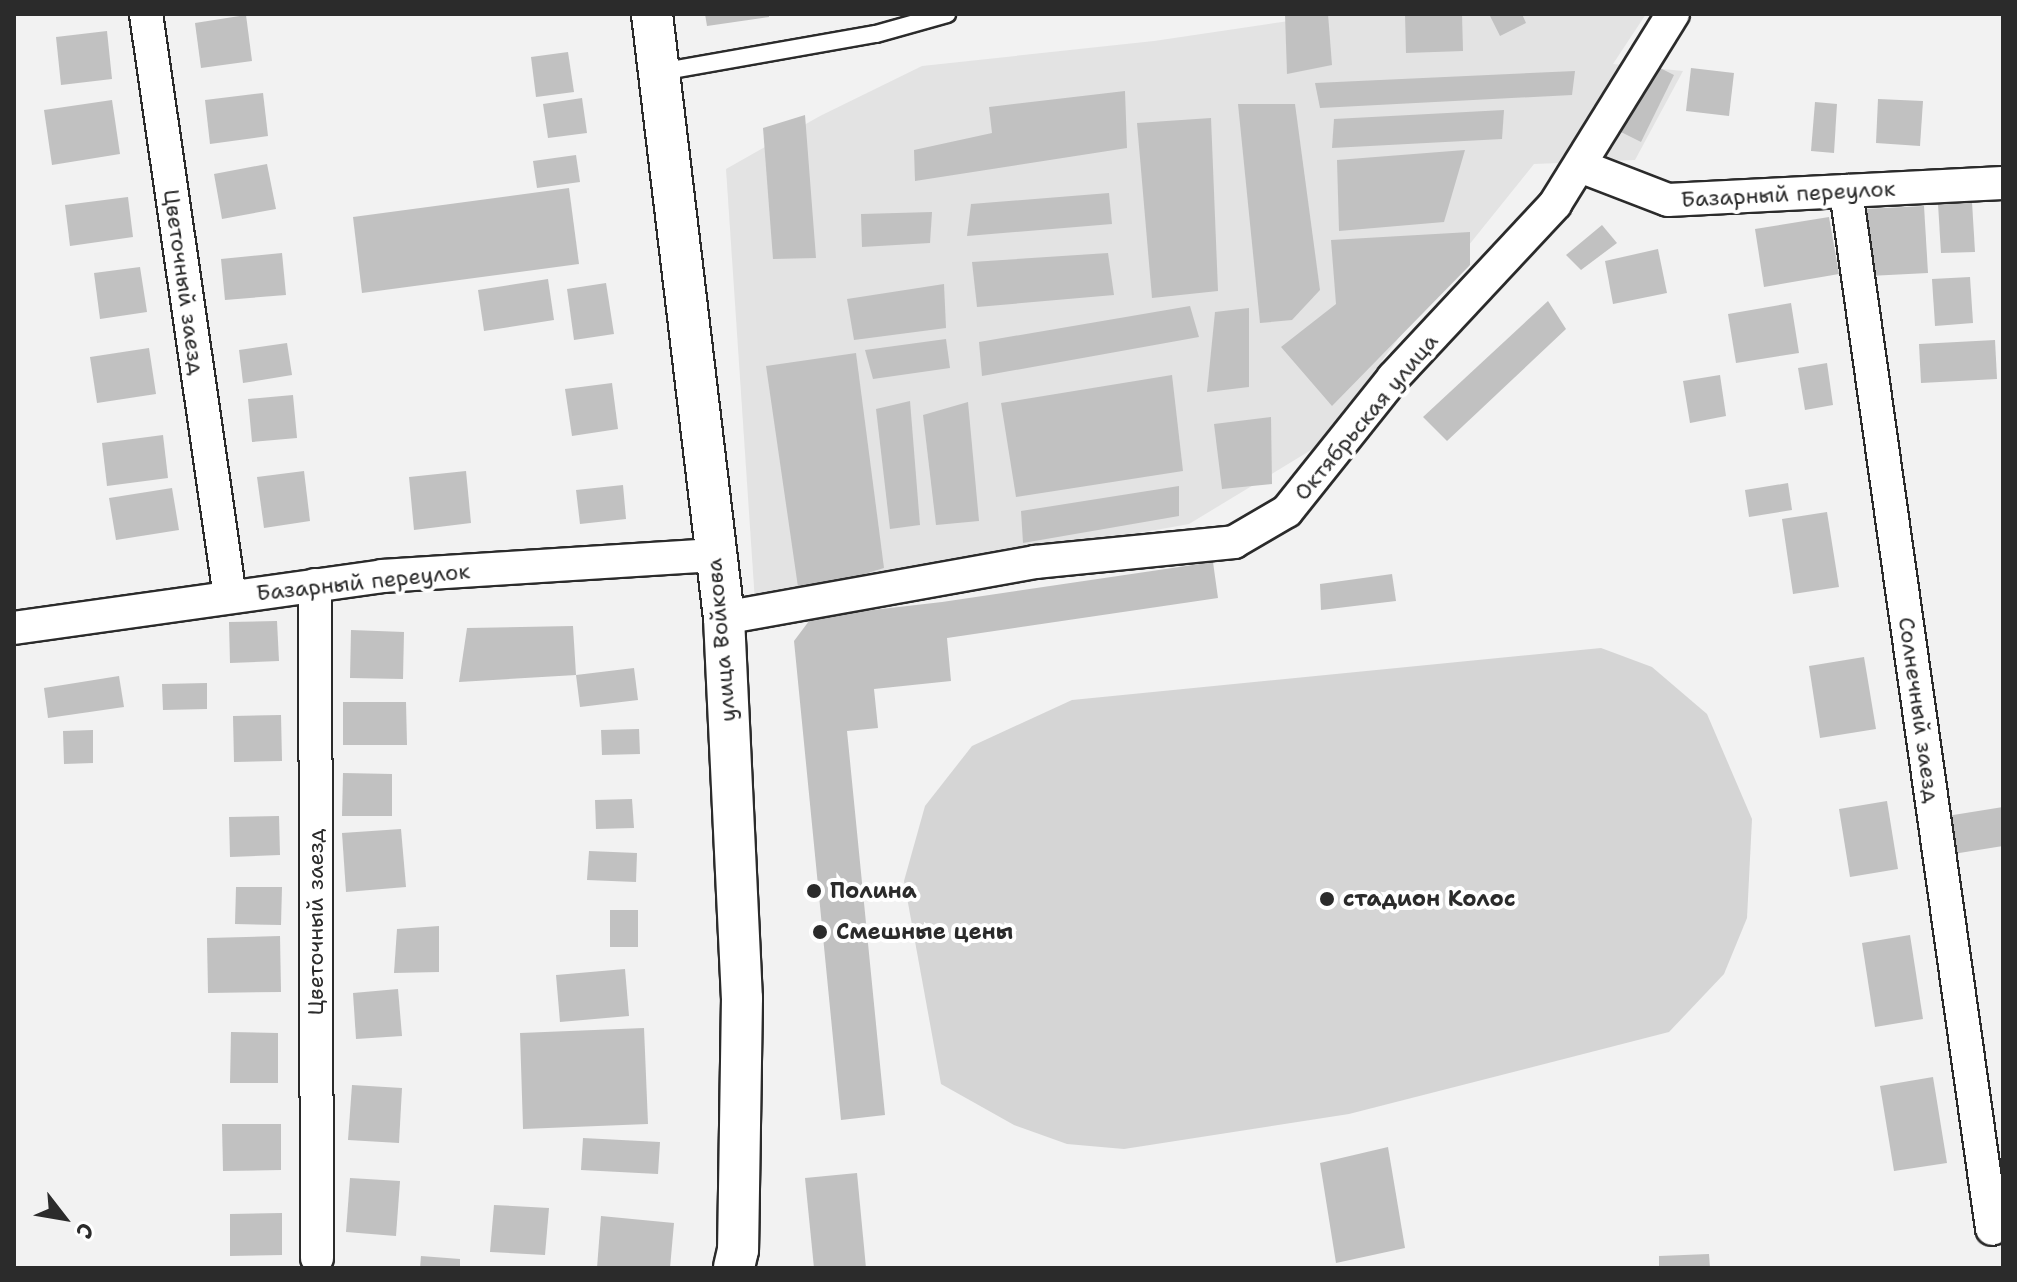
<!DOCTYPE html>
<meta charset="utf-8">
<style>
body{margin:0}
#map{position:relative;width:2017px;height:1282px;overflow:hidden;background:#f2f2f2;font-family:"Shantell Sans",sans-serif}
div>[style]{position:absolute}
[style*='--x']{left:calc(var(--x)*1px);top:calc(var(--y)*1px);width:calc(var(--w)*1px);rotate:calc(var(--a)*1deg)}
.built>*{inset:0;background:#e3e3e3}
.green>*{inset:0;background:#d5d5d5}
.building>*{inset:0;background:#c1c1c1}
.roads{filter:drop-shadow(2px 0 #2b2b2b) drop-shadow(-2px 0 #2b2b2b) drop-shadow(0 2px #2b2b2b) drop-shadow(0 -2px #2b2b2b)}
.service>*{height:16px;margin:-8px;padding:0 8px;transform-origin:8px;border-radius:8px;background:#fff}
.minor>*{height:32px;margin:-16px;padding:0 16px;transform-origin:16px;border-radius:16px;background:#fff}
.tertiary>*{height:40px;margin:-20px;padding:0 20px;transform-origin:20px;border-radius:20px;background:#fff}
.dots>*{width:22px;height:22px;translate:-50% -50%;box-sizing:border-box;border:4px solid #fff;border-radius:50%}
span{translate:-50% -50%;white-space:nowrap;text-align:center;line-height:1.15;-webkit-text-stroke:8px #fff;paint-order:stroke}
.street-label{font-size:22px;color:#2b2b2b}
.poi-label{font-size:22px;color:#2b2b2b;font-weight:700}
.left{translate:0 -50%;text-align:left}
.frame{position:absolute;inset:0;border:16px solid #2b2b2b;pointer-events:none}
.north{position:absolute;left:24px;top:1178px;width:80px;height:80px;-webkit-text-stroke:6px #fff;paint-order:stroke;rotate:121deg;font-size:22px;font-weight:700;line-height:32px;text-align:center;color:#2b2b2b}
.north::after{content:'';display:block;margin:auto;width:28px;height:36px;background:#2b2b2b;clip-path:polygon(50% 0,100% 100%,50% 72%,0 100%)}
</style>
<div id="map">
<div class="built">
<div style="clip-path:polygon(1336px 14px,1646px 14px,1613px 64px,1683px 71px,1635px 160px,1534px 164px,1444px 276px,1321px 444px,1189px 524px,755px 602px,726px 169px,820px 116px,922px 66px,1154px 41px)"></div>
</div>
<div class="green">
<div style="clip-path:polygon(1601px 648px,1652px 667px,1707px 714px,1752px 819px,1747px 918px,1724px 974px,1669px 1032px,1349px 1114px,1124px 1149px,1067px 1144px,1014px 1125px,941px 1084px,904px 881px,925px 806px,972px 746px,1072px 700px)"></div>
</div>
<div class="building">
<div style="clip-path:polygon(705px 14px,769px 14px,769px 17px,707px 26px)"></div>
<div style="clip-path:polygon(1285px 14px,1328px 14px,1332px 65px,1287px 74px)"></div>
<div style="clip-path:polygon(1405px 14px,1462px 14px,1463px 51px,1406px 53px)"></div>
<div style="clip-path:polygon(1489px 14px,1522px 14px,1526px 23px,1500px 36px)"></div>
<div style="clip-path:polygon(246px 15px,252px 61px,201px 68px,195px 23px)"></div>
<div style="clip-path:polygon(107px 31px,112px 79px,61px 85px,56px 37px)"></div>
<div style="clip-path:polygon(568px 52px,574px 92px,536px 97px,531px 57px)"></div>
<div style="clip-path:polygon(1648px 62px,1674px 75px,1641px 142px,1615px 129px)"></div>
<div style="clip-path:polygon(1691px 68px,1734px 73px,1729px 116px,1686px 111px)"></div>
<div style="clip-path:polygon(1575px 71px,1572px 95px,1320px 108px,1315px 83px)"></div>
<div style="clip-path:polygon(1125px 91px,1127px 148px,915px 181px,914px 150px,992px 133px,989px 107px)"></div>
<div style="clip-path:polygon(263px 93px,268px 136px,210px 144px,205px 100px)"></div>
<div style="clip-path:polygon(582px 98px,587px 133px,548px 138px,543px 104px)"></div>
<div style="clip-path:polygon(1878px 99px,1923px 101px,1920px 146px,1876px 143px)"></div>
<div style="clip-path:polygon(112px 100px,120px 154px,52px 165px,44px 110px)"></div>
<div style="clip-path:polygon(1815px 102px,1837px 104px,1834px 153px,1811px 151px)"></div>
<div style="clip-path:polygon(1238px 104px,1295px 104px,1320px 290px,1292px 320px,1260px 323px)"></div>
<div style="clip-path:polygon(1504px 110px,1502px 139px,1332px 148px,1334px 119px)"></div>
<div style="clip-path:polygon(805px 115px,816px 258px,773px 259px,763px 128px)"></div>
<div style="clip-path:polygon(1211px 118px,1218px 291px,1152px 298px,1137px 123px)"></div>
<div style="clip-path:polygon(1465px 150px,1444px 222px,1339px 231px,1337px 160px)"></div>
<div style="clip-path:polygon(576px 155px,580px 182px,537px 188px,533px 161px)"></div>
<div style="clip-path:polygon(267px 164px,276px 209px,222px 219px,214px 174px)"></div>
<div style="clip-path:polygon(569px 188px,579px 264px,362px 293px,353px 217px)"></div>
<div style="clip-path:polygon(1109px 193px,1112px 224px,967px 236px,971px 204px)"></div>
<div style="clip-path:polygon(128px 197px,133px 237px,70px 246px,65px 205px)"></div>
<div style="clip-path:polygon(1972px 202px,1975px 252px,1941px 253px,1938px 204px)"></div>
<div style="clip-path:polygon(1924px 206px,1928px 273px,1869px 276px,1865px 209px)"></div>
<div style="clip-path:polygon(932px 212px,930px 243px,862px 247px,861px 214px)"></div>
<div style="clip-path:polygon(1829px 217px,1839px 274px,1764px 287px,1755px 229px)"></div>
<div style="clip-path:polygon(1602px 225px,1617px 243px,1581px 270px,1566px 255px)"></div>
<div style="clip-path:polygon(1470px 232px,1470px 265px,1332px 406px,1281px 347px,1336px 304px,1331px 240px)"></div>
<div style="clip-path:polygon(1658px 249px,1667px 293px,1613px 304px,1605px 261px)"></div>
<div style="clip-path:polygon(282px 253px,286px 295px,225px 300px,221px 259px)"></div>
<div style="clip-path:polygon(1108px 253px,1114px 295px,977px 307px,972px 262px)"></div>
<div style="clip-path:polygon(140px 267px,147px 312px,100px 319px,94px 273px)"></div>
<div style="clip-path:polygon(1970px 277px,1973px 323px,1935px 326px,1932px 279px)"></div>
<div style="clip-path:polygon(548px 279px,554px 320px,484px 331px,478px 290px)"></div>
<div style="clip-path:polygon(606px 283px,614px 334px,574px 340px,567px 289px)"></div>
<div style="clip-path:polygon(944px 284px,946px 328px,854px 340px,847px 299px)"></div>
<div style="clip-path:polygon(1548px 301px,1566px 329px,1447px 441px,1423px 417px)"></div>
<div style="clip-path:polygon(1791px 303px,1799px 353px,1736px 363px,1728px 314px)"></div>
<div style="clip-path:polygon(1190px 306px,1199px 337px,982px 376px,979px 342px)"></div>
<div style="clip-path:polygon(1249px 308px,1249px 387px,1207px 392px,1215px 312px)"></div>
<div style="clip-path:polygon(946px 339px,950px 368px,873px 379px,865px 350px)"></div>
<div style="clip-path:polygon(1995px 340px,1997px 379px,1921px 383px,1919px 344px)"></div>
<div style="clip-path:polygon(287px 343px,292px 375px,243px 383px,239px 350px)"></div>
<div style="clip-path:polygon(149px 348px,156px 394px,97px 403px,90px 357px)"></div>
<div style="clip-path:polygon(856px 353px,884px 568px,799px 594px,766px 366px)"></div>
<div style="clip-path:polygon(1827px 363px,1833px 405px,1805px 410px,1798px 368px)"></div>
<div style="clip-path:polygon(1172px 375px,1183px 471px,1016px 497px,1001px 403px)"></div>
<div style="clip-path:polygon(1720px 375px,1726px 416px,1690px 423px,1683px 381px)"></div>
<div style="clip-path:polygon(612px 383px,618px 429px,572px 436px,565px 389px)"></div>
<div style="clip-path:polygon(293px 395px,297px 438px,252px 442px,248px 399px)"></div>
<div style="clip-path:polygon(910px 401px,920px 525px,890px 529px,876px 409px)"></div>
<div style="clip-path:polygon(968px 402px,979px 521px,936px 525px,923px 415px)"></div>
<div style="clip-path:polygon(1271px 417px,1272px 484px,1222px 489px,1214px 424px)"></div>
<div style="clip-path:polygon(163px 435px,168px 478px,107px 486px,102px 443px)"></div>
<div style="clip-path:polygon(304px 471px,310px 521px,264px 528px,257px 477px)"></div>
<div style="clip-path:polygon(466px 471px,471px 523px,414px 530px,409px 477px)"></div>
<div style="clip-path:polygon(1788px 483px,1792px 510px,1749px 517px,1745px 490px)"></div>
<div style="clip-path:polygon(623px 485px,626px 519px,580px 524px,576px 490px)"></div>
<div style="clip-path:polygon(1179px 486px,1179px 516px,1023px 543px,1021px 511px)"></div>
<div style="clip-path:polygon(172px 488px,179px 530px,116px 540px,109px 498px)"></div>
<div style="clip-path:polygon(1827px 512px,1839px 587px,1793px 594px,1782px 519px)"></div>
<div style="clip-path:polygon(1213px 562px,1218px 598px,947px 638px,951px 681px,874px 689px,878px 728px,847px 731px,885px 1115px,841px 1120px,794px 641px,812px 617px,942px 602px)"></div>
<div style="clip-path:polygon(1392px 574px,1396px 601px,1321px 610px,1320px 584px)"></div>
<div style="clip-path:polygon(277px 621px,279px 661px,230px 663px,229px 622px)"></div>
<div style="clip-path:polygon(573px 626px,576px 675px,634px 668px,638px 700px,580px 707px,576px 675px,459px 682px,467px 628px)"></div>
<div style="clip-path:polygon(351px 630px,404px 632px,403px 679px,350px 678px)"></div>
<div style="clip-path:polygon(1864px 657px,1876px 729px,1820px 738px,1809px 666px)"></div>
<div style="clip-path:polygon(119px 676px,124px 707px,48px 718px,44px 688px)"></div>
<div style="clip-path:polygon(207px 683px,207px 709px,163px 710px,162px 684px)"></div>
<div style="clip-path:polygon(343px 702px,406px 702px,407px 745px,343px 745px)"></div>
<div style="clip-path:polygon(281px 715px,282px 761px,234px 762px,233px 716px)"></div>
<div style="clip-path:polygon(639px 729px,640px 754px,602px 755px,601px 730px)"></div>
<div style="clip-path:polygon(93px 730px,93px 763px,64px 764px,63px 731px)"></div>
<div style="clip-path:polygon(343px 773px,392px 774px,392px 816px,342px 816px)"></div>
<div style="clip-path:polygon(632px 799px,634px 828px,596px 829px,595px 800px)"></div>
<div style="clip-path:polygon(1887px 801px,1898px 869px,1850px 877px,1839px 809px)"></div>
<div style="clip-path:polygon(2003px 807px,2003px 846px,1953px 854px,1947px 816px)"></div>
<div style="clip-path:polygon(279px 816px,280px 855px,230px 857px,229px 817px)"></div>
<div style="clip-path:polygon(401px 829px,406px 887px,346px 892px,342px 833px)"></div>
<div style="clip-path:polygon(589px 851px,637px 853px,636px 882px,587px 880px)"></div>
<div style="clip-path:polygon(236px 887px,282px 887px,281px 925px,235px 924px)"></div>
<div style="clip-path:polygon(610px 910px,638px 910px,638px 947px,610px 947px)"></div>
<div style="clip-path:polygon(439px 926px,439px 972px,394px 973px,397px 929px)"></div>
<div style="clip-path:polygon(1910px 935px,1923px 1019px,1875px 1027px,1862px 943px)"></div>
<div style="clip-path:polygon(280px 936px,281px 992px,208px 993px,207px 938px)"></div>
<div style="clip-path:polygon(625px 969px,629px 1016px,560px 1022px,556px 975px)"></div>
<div style="clip-path:polygon(398px 989px,402px 1036px,356px 1039px,353px 993px)"></div>
<div style="clip-path:polygon(644px 1028px,648px 1124px,523px 1129px,520px 1033px)"></div>
<div style="clip-path:polygon(231px 1032px,278px 1033px,278px 1083px,230px 1083px)"></div>
<div style="clip-path:polygon(1933px 1077px,1947px 1163px,1894px 1171px,1880px 1086px)"></div>
<div style="clip-path:polygon(352px 1085px,402px 1088px,399px 1143px,348px 1140px)"></div>
<div style="clip-path:polygon(222px 1124px,281px 1124px,281px 1170px,223px 1171px)"></div>
<div style="clip-path:polygon(583px 1138px,660px 1142px,658px 1174px,581px 1170px)"></div>
<div style="clip-path:polygon(1388px 1147px,1405px 1248px,1336px 1263px,1320px 1163px)"></div>
<div style="clip-path:polygon(857px 1173px,866px 1268px,814px 1268px,805px 1178px)"></div>
<div style="clip-path:polygon(350px 1178px,400px 1181px,396px 1236px,346px 1232px)"></div>
<div style="clip-path:polygon(494px 1205px,549px 1208px,545px 1255px,490px 1252px)"></div>
<div style="clip-path:polygon(282px 1213px,282px 1255px,230px 1256px,230px 1214px)"></div>
<div style="clip-path:polygon(601px 1216px,674px 1223px,670px 1268px,597px 1268px)"></div>
<div style="clip-path:polygon(1709px 1254px,1710px 1268px,1659px 1268px,1659px 1256px)"></div>
<div style="clip-path:polygon(421px 1256px,460px 1259px,460px 1268px,420px 1268px)"></div>
</div>
<div class="roads">
<div class="service">
<div style="--x:660;--y:72;--w:219;--a:-10"></div>
<div style="--x:876;--y:34;--w:74;--a:-15.7"></div>
</div>
<div class="minor">
<div style="--x:146;--y:14;--w:589;--a:81.8"></div>
<div style="--x:1580;--y:166;--w:94;--a:21.1"></div>
<div style="--x:1668;--y:200;--w:335;--a:-2.9"></div>
<div style="--x:1846;--y:191;--w:1048;--a:81.99"></div>
<div style="--x:315;--y:585;--w:673;--a:89.83"></div>
<div style="--x:724;--y:618;--w:316;--a:-10.2"></div>
<div style="--x:1035;--y:562;--w:200;--a:-5.7"></div>
<div style="--x:1234;--y:542;--w:61;--a:-30.3"></div>
<div style="--x:1287;--y:511;--w:170;--a:-51.4"></div>
<div style="--x:1393;--y:378;--w:238;--a:-47"></div>
<div style="--x:1555;--y:204;--w:224;--a:-58.2"></div>
<div style="--x:14;--y:628;--w:372;--a:-8"></div>
<div style="--x:382;--y:576;--w:333;--a:-3.6"></div>
</div>
<div class="tertiary">
<div style="--x:652;--y:14;--w:608;--a:83.2"></div>
<div style="--x:724;--y:618;--w:380;--a:87.3"></div>
<div style="--x:742;--y:998;--w:252;--a:90.9"></div>
<div style="--x:738;--y:1250;--w:18;--a:103"></div>
</div>
</div>
<div class="dots">
<div style="left:814px;top:891px;background:#2b2b2b"></div>
<div style="left:1327px;top:899px;background:#2b2b2b"></div>
<div style="left:820px;top:932px;background:#2b2b2b"></div>
</div>
<div class="street-label">
<span style="left:1788px;top:194px;rotate:-3deg">Базарный переулок</span>
<span style="left:184px;top:282px;rotate:82deg">Цветочный заезд</span>
<span style="left:1366px;top:417px;rotate:-50deg">Октябрьская улица</span>
<span style="left:363px;top:582px;rotate:-6deg">Базарный переулок</span>
<span style="left:721px;top:640px;rotate:-95deg">улица Войкова</span>
<span style="left:1919px;top:710px;rotate:82deg">Солнечный заезд</span>
<span style="left:316px;top:922px;rotate:-90deg">Цветочный заезд</span>
</div>
<div class="poi-label">
<span class="left" style="left:830px;top:891px">Полина</span>
<span class="left" style="left:1343px;top:899px">стадион Колос</span>
<span class="left" style="left:836px;top:932px">Смешные цены</span>
</div>
<div class="frame"></div>
<div class="north">С</div>
</div>
